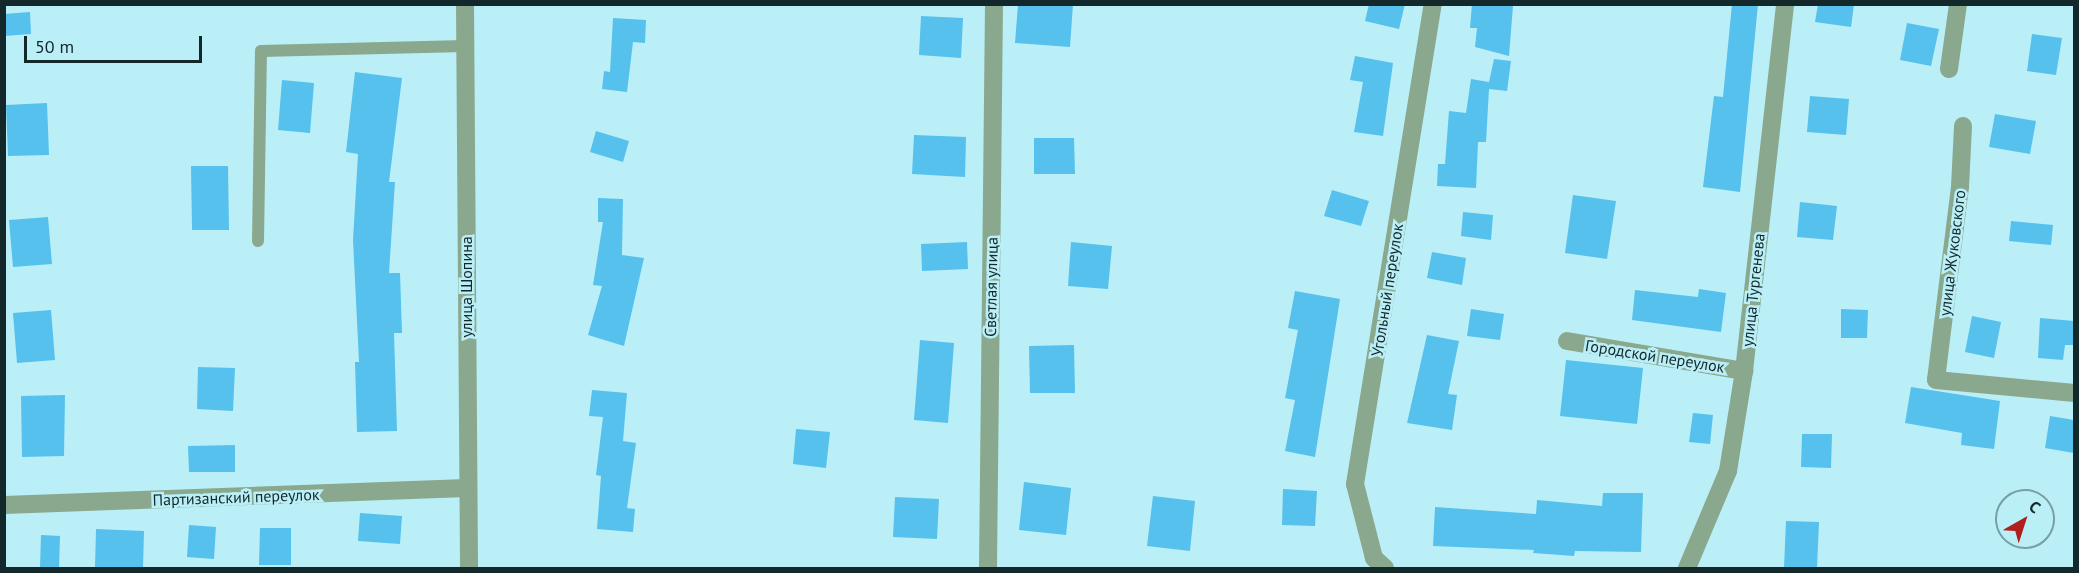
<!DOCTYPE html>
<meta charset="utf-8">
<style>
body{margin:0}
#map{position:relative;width:2079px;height:573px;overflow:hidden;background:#bbeff7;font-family:"PT Sans",sans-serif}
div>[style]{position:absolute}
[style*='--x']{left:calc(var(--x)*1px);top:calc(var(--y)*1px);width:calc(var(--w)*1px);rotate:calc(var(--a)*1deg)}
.building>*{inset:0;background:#55c1ec}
.lane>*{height:12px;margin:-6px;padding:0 6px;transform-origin:6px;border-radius:6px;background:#8aa88d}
.street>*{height:18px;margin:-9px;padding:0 9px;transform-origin:9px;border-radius:9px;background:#8aa88d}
span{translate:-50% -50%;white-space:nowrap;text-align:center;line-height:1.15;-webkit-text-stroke:5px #bbeff7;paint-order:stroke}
.street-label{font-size:16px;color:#13282b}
.frame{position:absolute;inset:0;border:6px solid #13282b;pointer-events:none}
.north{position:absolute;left:1995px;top:489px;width:60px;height:60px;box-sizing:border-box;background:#bbeff7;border:2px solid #789fa5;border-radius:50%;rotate:39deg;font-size:16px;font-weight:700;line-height:24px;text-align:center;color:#13282b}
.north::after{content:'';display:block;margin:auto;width:21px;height:27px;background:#af1f1c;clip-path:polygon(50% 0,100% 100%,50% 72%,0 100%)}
.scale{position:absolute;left:24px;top:36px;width:178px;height:27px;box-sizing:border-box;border:3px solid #13282b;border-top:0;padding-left:8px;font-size:18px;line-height:21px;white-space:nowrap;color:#13282b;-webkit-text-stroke:4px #bbeff7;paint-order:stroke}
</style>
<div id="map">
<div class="building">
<div style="clip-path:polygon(1018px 4px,1073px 4px,1070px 47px,1015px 43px)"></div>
<div style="clip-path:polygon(1369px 4px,1405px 4px,1399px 29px,1365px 21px)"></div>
<div style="clip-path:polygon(1472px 4px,1513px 6px,1509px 56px,1475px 47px,1477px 28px,1470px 28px)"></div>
<div style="clip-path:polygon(1732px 4px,1758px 4px,1740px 192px,1703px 187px,1714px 96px,1723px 97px)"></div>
<div style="clip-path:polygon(1818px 4px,1854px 4px,1851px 27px,1815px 22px)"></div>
<div style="clip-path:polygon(30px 12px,31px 34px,4px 36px,4px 14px)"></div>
<div style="clip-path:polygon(921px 16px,963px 18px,961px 58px,919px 55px)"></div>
<div style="clip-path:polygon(613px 18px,646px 20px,645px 43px,633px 42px,627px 92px,602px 89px,604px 71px,610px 72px)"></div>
<div style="clip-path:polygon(1907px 23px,1939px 29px,1931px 66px,1900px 60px)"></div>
<div style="clip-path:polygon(2032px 34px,2062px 38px,2056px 75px,2027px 71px)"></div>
<div style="clip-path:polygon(1355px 56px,1393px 63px,1383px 136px,1354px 132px,1363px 82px,1350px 80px)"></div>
<div style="clip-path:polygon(1494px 59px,1511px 61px,1507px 91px,1489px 89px,1486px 142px,1478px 142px,1476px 188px,1437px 186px,1438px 164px,1445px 164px,1449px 111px,1466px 113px,1471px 79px,1489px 82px)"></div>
<div style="clip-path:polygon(355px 72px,402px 78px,389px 182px,395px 182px,389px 273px,400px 273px,402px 333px,394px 333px,397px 431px,357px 432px,355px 362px,359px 362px,353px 240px,358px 154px,346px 152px)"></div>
<div style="clip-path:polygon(282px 80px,314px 83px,310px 133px,278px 130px)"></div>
<div style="clip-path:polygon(1810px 96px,1849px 99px,1846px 135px,1807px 132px)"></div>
<div style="clip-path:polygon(47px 103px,49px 155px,8px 156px,6px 105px)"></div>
<div style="clip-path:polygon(1995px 114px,2036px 121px,2030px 154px,1989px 147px)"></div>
<div style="clip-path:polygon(596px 131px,629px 141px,623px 162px,590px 152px)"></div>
<div style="clip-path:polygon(914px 135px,966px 137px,965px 177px,912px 174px)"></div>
<div style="clip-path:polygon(1034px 138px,1074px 138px,1075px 174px,1034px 174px)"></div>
<div style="clip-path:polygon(191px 166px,228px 166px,229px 230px,192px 230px)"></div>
<div style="clip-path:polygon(1332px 190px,1369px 201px,1361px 226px,1324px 216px)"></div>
<div style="clip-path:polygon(1573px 195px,1616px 201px,1607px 259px,1565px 253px)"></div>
<div style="clip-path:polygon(598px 198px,623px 199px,622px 255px,644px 258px,624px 346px,588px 335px,602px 286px,593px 285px,603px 222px,598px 222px)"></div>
<div style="clip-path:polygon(1800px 202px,1837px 206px,1833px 240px,1797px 237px)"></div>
<div style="clip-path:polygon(1463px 212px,1493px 215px,1491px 240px,1461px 236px)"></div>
<div style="clip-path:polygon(48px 217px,52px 264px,13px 267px,9px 220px)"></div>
<div style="clip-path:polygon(2011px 221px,2053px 225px,2051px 245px,2009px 241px)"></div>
<div style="clip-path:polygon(967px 242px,968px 269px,922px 271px,921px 244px)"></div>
<div style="clip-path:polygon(1071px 242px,1112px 246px,1108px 289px,1068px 286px)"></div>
<div style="clip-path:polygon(1432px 252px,1466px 258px,1462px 285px,1427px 278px)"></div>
<div style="clip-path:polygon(1699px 289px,1726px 293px,1721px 332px,1632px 320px,1635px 290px,1698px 297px)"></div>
<div style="clip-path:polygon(1295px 291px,1340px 299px,1315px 457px,1285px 451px,1295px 400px,1285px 398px,1298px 330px,1288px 328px)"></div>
<div style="clip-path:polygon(1471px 309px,1504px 314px,1500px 340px,1467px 336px)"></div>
<div style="clip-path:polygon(1841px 309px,1868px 310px,1867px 338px,1841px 338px)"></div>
<div style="clip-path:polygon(51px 310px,55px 360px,17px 363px,13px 313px)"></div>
<div style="clip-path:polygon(1972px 316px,2001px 322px,1994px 358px,1965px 352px)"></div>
<div style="clip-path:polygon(2040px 318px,2074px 321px,2074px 345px,2065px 345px,2063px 360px,2038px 358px)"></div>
<div style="clip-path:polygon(1427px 335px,1459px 341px,1448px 394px,1457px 395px,1452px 430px,1407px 423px)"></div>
<div style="clip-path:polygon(920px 340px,954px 343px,948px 423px,914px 420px)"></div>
<div style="clip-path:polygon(1074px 345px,1075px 393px,1030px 393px,1029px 346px)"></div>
<div style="clip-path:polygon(1566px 360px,1643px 368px,1637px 424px,1560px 416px)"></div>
<div style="clip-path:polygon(198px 367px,235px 368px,233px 411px,197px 409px)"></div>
<div style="clip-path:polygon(1911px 387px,2000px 401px,1994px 449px,1961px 445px,1962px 433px,1905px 423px)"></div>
<div style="clip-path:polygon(592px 390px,627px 393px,623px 441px,636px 443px,627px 508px,635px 509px,633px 532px,597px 529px,601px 476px,596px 475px,603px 417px,589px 416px)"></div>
<div style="clip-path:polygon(65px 395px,64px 456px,22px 457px,21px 396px)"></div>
<div style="clip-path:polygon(1693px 413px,1713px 415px,1710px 444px,1689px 442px)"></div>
<div style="clip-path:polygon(2050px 416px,2074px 420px,2074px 453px,2045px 448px)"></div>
<div style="clip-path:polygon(796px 429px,830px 432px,826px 468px,793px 464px)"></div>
<div style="clip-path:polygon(1802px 434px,1832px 434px,1831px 468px,1801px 467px)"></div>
<div style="clip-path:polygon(235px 445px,235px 472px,189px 472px,188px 446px)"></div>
<div style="clip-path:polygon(1024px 482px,1071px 488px,1066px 535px,1019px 530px)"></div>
<div style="clip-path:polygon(1283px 489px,1317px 491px,1315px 526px,1282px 525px)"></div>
<div style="clip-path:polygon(1603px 493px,1643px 493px,1641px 552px,1575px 551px,1574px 556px,1533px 553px,1534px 550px,1433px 546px,1435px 507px,1536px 514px,1537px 500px,1602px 506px)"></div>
<div style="clip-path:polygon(1153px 496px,1195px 501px,1190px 551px,1147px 546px)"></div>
<div style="clip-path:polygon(895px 497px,939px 499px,937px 539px,893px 537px)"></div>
<div style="clip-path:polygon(360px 513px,402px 516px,400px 544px,358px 541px)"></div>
<div style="clip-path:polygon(1786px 521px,1819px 522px,1817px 568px,1784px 568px)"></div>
<div style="clip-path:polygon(189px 525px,216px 527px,214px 559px,187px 557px)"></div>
<div style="clip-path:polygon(260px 528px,291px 528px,291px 565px,259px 565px)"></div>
<div style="clip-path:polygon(96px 529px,144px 531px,143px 568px,95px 568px)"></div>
<div style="clip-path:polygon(41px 535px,60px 536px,59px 568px,40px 568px)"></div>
</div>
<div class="lane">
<div style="--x:258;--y:241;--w:190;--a:-89.1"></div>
<div style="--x:261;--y:51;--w:204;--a:-1.4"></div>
</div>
<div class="street">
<div style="--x:465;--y:4;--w:564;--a:89.59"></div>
<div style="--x:1949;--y:69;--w:66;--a:-82.1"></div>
<div style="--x:1963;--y:126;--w:61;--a:92.8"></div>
<div style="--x:1960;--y:187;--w:194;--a:97.1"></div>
<div style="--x:1936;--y:380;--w:139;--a:5.4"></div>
<div style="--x:1567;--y:341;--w:180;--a:9.6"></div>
<div style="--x:4;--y:505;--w:463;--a:-2.1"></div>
<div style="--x:988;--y:568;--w:564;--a:-89.39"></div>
<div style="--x:1385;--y:568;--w:15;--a:-138"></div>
<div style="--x:1374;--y:558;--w:76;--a:-104.4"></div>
<div style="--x:1355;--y:484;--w:486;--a:-80.8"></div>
<div style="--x:1687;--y:568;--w:105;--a:-67.1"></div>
<div style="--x:1728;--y:471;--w:101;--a:-80.9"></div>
<div style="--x:1744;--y:371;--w:369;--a:-83.6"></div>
</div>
<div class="street-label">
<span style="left:1952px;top:253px;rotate:-83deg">улица Жуковского</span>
<span style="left:466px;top:287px;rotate:-90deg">улица Шопина</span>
<span style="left:991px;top:287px;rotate:-89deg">Светлая улица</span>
<span style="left:1387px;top:290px;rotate:-81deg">Угольный переулок</span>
<span style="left:1753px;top:290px;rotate:-84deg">улица Тургенева</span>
<span style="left:1655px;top:356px;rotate:9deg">Городской переулок</span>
<span style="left:236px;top:497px;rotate:-2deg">Партизанский переулок</span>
</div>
<div class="frame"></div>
<div class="north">С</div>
<div class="scale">50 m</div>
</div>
